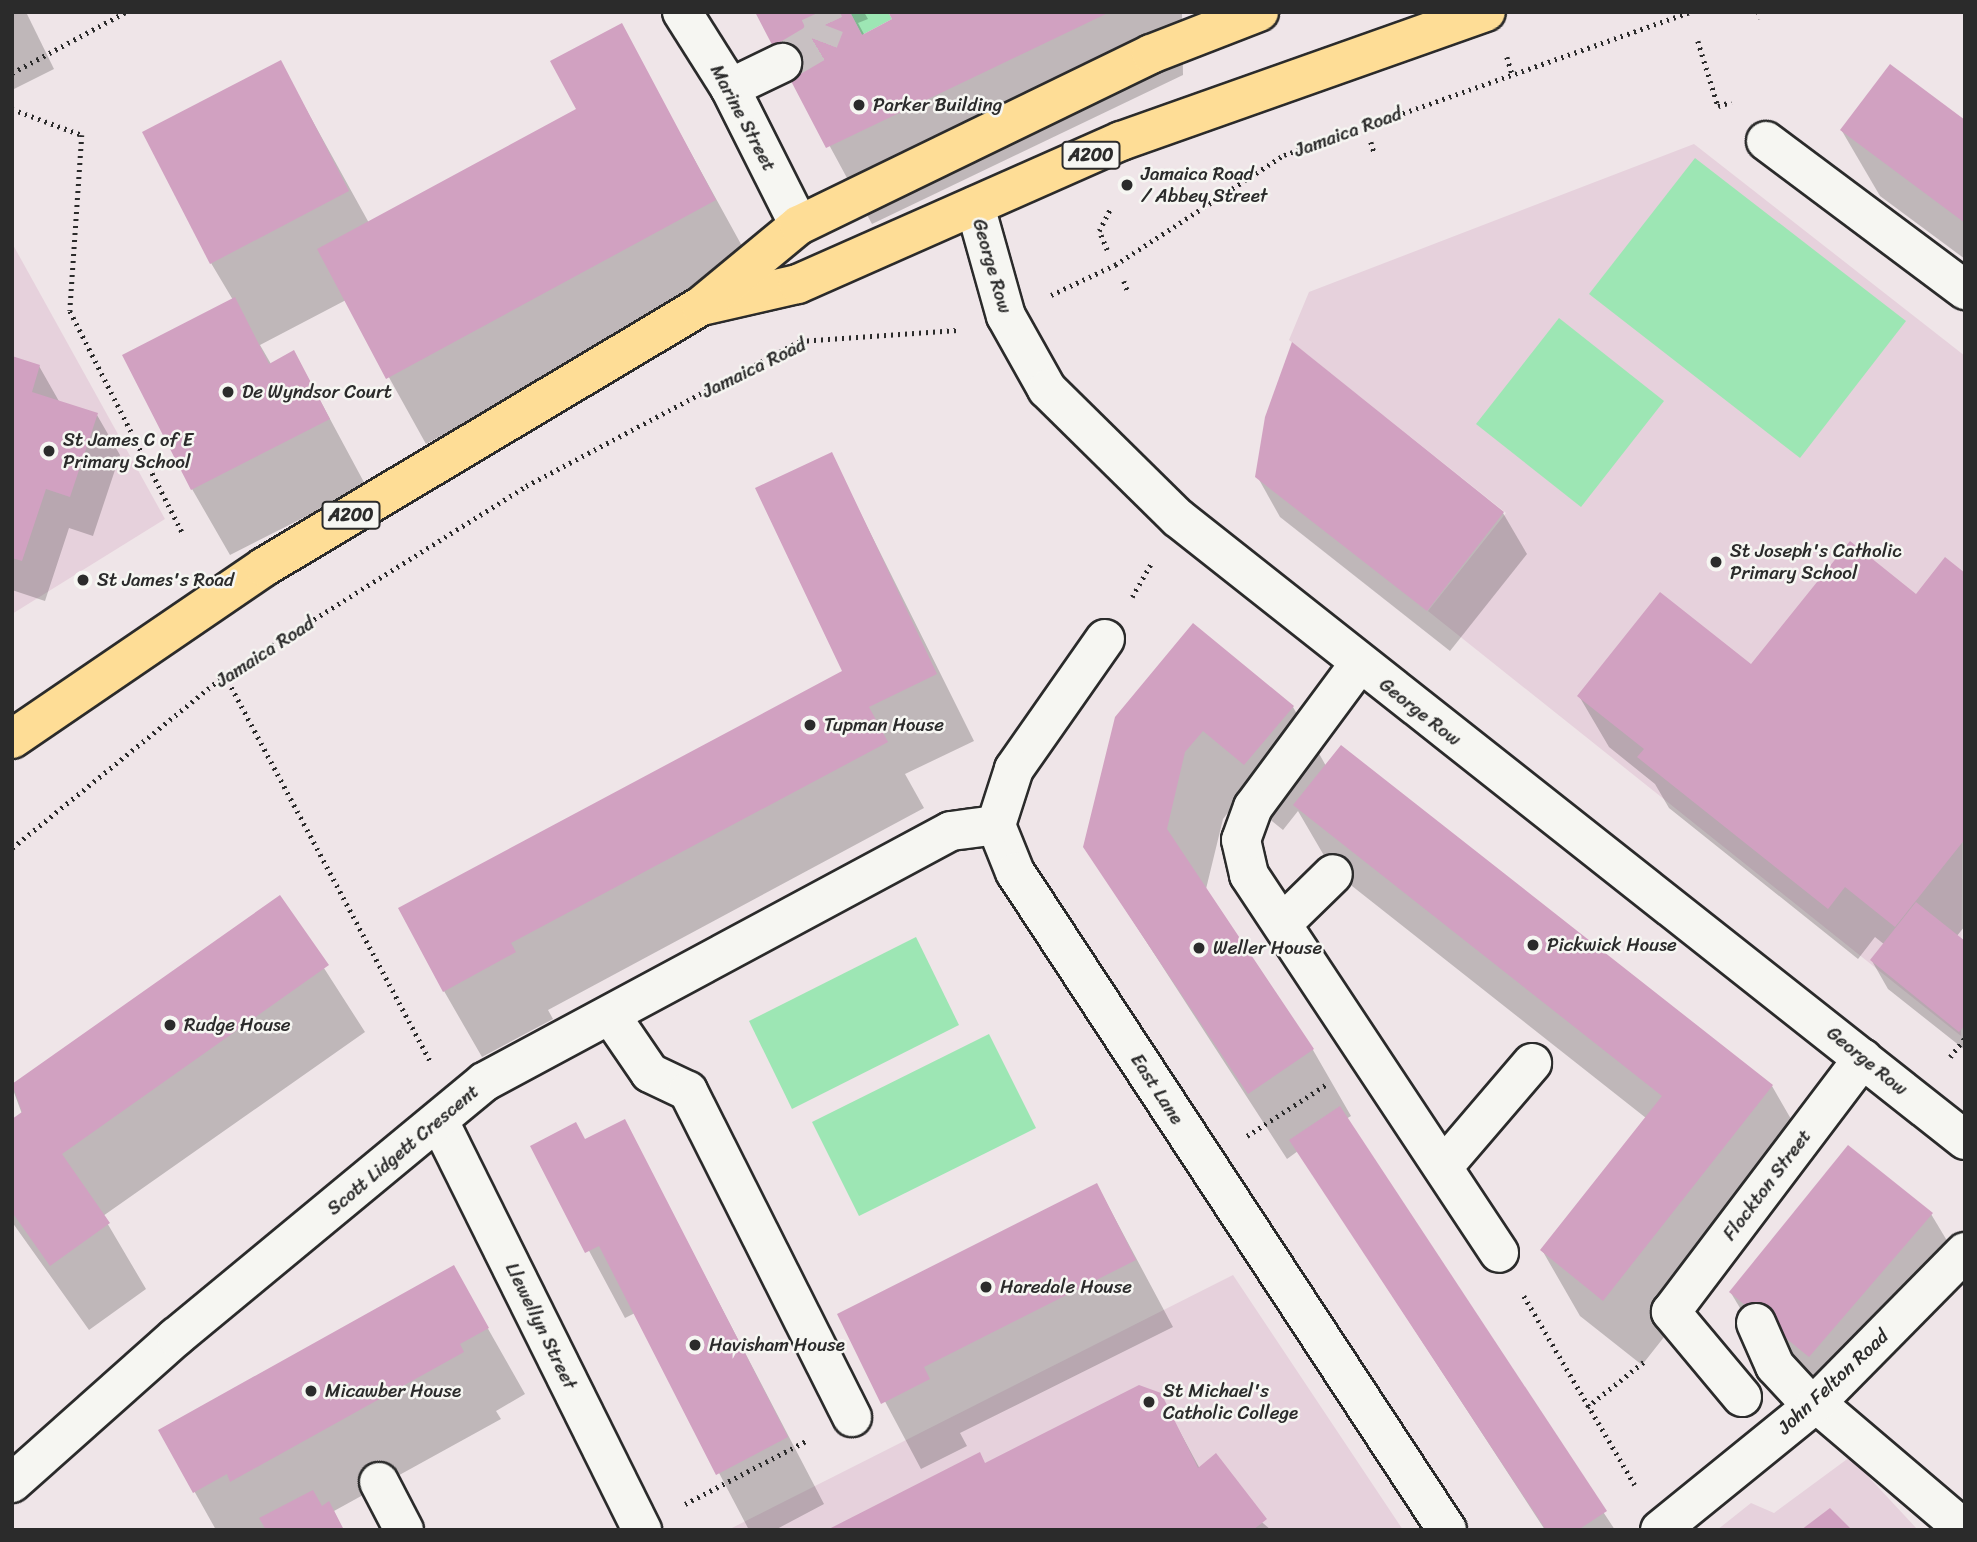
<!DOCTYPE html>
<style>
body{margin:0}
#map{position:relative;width:1977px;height:1542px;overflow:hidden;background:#efe5e8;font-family:Sriracha,sans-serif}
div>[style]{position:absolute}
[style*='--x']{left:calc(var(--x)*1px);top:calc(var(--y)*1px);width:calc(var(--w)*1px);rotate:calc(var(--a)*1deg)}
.built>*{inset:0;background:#e6d1dc}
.green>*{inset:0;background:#9de6b4}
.shadow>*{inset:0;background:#0003}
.building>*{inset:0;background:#d1a1c1}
.minor-tunnel>*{height:38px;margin-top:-19px;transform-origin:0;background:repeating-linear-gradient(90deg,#c8c0c2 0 38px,transparent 0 57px)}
.path>*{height:4.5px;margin-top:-2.25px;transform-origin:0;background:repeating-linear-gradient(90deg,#2b2b2b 0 2px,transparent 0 7px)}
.roads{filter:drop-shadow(2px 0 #2b2b2b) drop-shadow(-2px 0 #2b2b2b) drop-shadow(0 2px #2b2b2b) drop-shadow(0 -2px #2b2b2b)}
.minor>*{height:38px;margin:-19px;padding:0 19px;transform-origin:19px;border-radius:19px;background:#f6f6f2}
.major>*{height:38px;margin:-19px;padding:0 19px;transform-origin:19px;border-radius:19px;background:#fedd96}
.dots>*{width:19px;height:19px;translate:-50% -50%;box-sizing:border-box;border:4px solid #f6f6f2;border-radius:50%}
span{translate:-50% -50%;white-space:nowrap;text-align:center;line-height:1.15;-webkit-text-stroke:5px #f6f6f2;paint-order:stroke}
.shield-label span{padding:2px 5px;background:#f6f6f2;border:2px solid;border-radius:5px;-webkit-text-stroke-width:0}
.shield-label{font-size:18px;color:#2b2b2b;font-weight:700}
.poi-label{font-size:19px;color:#2b2b2b}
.left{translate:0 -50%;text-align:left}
.street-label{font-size:19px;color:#2b2b2b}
.frame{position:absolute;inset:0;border:14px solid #2b2b2b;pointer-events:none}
</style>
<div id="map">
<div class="built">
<div style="clip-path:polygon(1694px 144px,1965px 356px,1961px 1036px,1428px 611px,1506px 513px,1289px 340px,1309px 292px)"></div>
<div style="clip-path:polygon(12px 243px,165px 519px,12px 614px)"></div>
<div style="clip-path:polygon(1233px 1275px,1403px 1530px,728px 1530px)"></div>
<div style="clip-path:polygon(1850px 1457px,1918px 1530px,1717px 1530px,1751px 1503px,1774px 1513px)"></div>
</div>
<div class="green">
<div style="clip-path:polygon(850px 12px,888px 12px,892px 19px,862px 35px)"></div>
<div style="clip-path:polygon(1695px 158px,1906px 321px,1800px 458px,1589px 294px)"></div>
<div style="clip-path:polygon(1559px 318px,1664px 401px,1581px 507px,1476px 424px)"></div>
<div style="clip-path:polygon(916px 937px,959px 1025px,792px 1109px,749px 1021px)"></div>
<div style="clip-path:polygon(989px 1034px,1036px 1128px,859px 1216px,812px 1122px)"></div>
</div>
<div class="shadow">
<div style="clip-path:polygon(12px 12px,26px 12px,54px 69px,12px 90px)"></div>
<div style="clip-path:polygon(757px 12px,864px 12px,868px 19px,858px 23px,865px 36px,894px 20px,890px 12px,1182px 12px,1183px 75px,872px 224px)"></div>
<div style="clip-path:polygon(621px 26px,753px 266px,426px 444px,346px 300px,260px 345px,271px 364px,294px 352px,366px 486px,230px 555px,192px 489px,233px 300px,211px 263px,280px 62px,369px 223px,578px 110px)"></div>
<div style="clip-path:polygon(1965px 122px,1965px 259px,1880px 196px,1842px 131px)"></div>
<div style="clip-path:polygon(1293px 345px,1503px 513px,1527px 554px,1450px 651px,1280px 517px,1257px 476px)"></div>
<div style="clip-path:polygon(12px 357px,39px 366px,60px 403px,97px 415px,120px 455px,93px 536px,69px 528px,45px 601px,12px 590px)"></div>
<div style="clip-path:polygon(831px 454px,974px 741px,905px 774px,924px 808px,548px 1010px,553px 1019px,482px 1057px,444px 991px,844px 672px)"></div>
<div style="clip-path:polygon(1965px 575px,1965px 926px,1956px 937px,1965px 943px,1965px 1050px,1888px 989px,1872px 961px,1885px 945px,1875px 937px,1858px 959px,1669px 808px,1655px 784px,1609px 747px,1579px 696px,1751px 666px)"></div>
<div style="clip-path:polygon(1293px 707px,1326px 766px,1772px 1086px,1810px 1152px,1642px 1365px,1580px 1316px,1542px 1250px,1646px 1118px,1333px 871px,1298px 811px,1283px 830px,1241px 796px,1223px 819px,1206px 889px,1313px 1050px,1351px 1116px,1346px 1119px,1615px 1530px,1545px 1530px,1298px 1151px,1287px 1159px,1085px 847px,1117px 718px)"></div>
<div style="clip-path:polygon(279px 898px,365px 1032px,103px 1216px,146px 1289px,89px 1330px,12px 1222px,12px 1121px,22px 1114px,12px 1087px)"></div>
<div style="clip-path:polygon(624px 1121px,824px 1504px,775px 1530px,749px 1530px,635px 1313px,625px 1318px,533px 1146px,585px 1141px)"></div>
<div style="clip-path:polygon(1097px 1185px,1173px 1327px,960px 1433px,967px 1446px,921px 1469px,839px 1315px)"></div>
<div style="clip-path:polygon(1931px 1214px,1955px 1254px,1833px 1397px,1755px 1333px,1731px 1293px)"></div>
<div style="clip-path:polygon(453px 1267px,525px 1394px,496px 1411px,501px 1419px,334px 1511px,343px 1530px,216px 1530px,160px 1430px)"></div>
<div style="clip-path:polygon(1160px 1395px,1200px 1469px,1271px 1530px,830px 1530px)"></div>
</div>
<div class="building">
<div style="clip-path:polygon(755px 12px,850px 12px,862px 35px,892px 19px,888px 12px,1110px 12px,826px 148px)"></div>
<div style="clip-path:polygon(622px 23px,716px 200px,386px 379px,317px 249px,576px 109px,550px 61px)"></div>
<div style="clip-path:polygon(281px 60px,349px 191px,210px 264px,142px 132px)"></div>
<div style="clip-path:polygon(1890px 64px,1965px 120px,1965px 223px,1840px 130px)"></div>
<div style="clip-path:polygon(235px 297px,269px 364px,294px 350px,330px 419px,191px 490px,122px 355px)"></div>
<div style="clip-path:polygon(1292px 342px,1504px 512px,1427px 611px,1255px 477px,1265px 417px)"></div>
<div style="clip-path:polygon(12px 356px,40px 365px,32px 392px,98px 413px,70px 497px,46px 489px,22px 561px,12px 558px)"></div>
<div style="clip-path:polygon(832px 452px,937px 674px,869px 707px,888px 742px,511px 943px,516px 952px,443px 992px,398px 908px,842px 671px,755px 488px)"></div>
<div style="clip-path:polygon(1850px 541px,1916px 594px,1945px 557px,1965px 573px,1965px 839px,1895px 927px,1845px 887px,1828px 909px,1637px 757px,1644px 749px,1577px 696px,1660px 592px,1751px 664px)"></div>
<div style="clip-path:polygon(1193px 623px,1294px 706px,1244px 765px,1203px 731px,1185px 752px,1167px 829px,1314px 1049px,1248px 1094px,1083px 847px,1115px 717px)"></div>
<div style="clip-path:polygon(1341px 745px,1773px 1085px,1603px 1301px,1540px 1250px,1662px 1096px,1293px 805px)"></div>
<div style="clip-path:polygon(280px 895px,329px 965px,62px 1154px,110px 1223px,50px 1266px,12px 1212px,12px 1119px,22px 1112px,12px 1084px)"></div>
<div style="clip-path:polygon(1916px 902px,1965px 941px,1965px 1025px,1959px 1032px,1870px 960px)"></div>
<div style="clip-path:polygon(1340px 1106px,1607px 1511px,1578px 1530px,1546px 1530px,1289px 1140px)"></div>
<div style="clip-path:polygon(625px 1119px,788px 1437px,716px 1475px,599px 1246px,585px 1253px,530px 1146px,576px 1122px,585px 1139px)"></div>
<div style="clip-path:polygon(1848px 1145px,1933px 1213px,1809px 1357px,1729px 1292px)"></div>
<div style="clip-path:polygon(1097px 1183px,1136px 1260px,924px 1367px,930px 1379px,881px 1404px,837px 1314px)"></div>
<div style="clip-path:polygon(454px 1265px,489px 1328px,460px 1344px,464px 1352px,230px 1482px,227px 1474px,193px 1493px,158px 1430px)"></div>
<div style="clip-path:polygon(1139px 1385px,1161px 1393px,1198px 1468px,1216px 1453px,1267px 1519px,1253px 1530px,827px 1530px,980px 1452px,985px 1463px)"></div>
<div style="clip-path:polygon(313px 1490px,322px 1506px,329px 1501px,344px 1530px,266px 1530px,259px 1518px)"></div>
<div style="clip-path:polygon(1830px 1508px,1852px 1530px,1801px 1530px)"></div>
</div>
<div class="minor-tunnel">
<div style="--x:782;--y:63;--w:43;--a:-30.7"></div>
<div style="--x:819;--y:41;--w:17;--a:-69"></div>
<div style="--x:825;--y:25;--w:14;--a:-115"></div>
</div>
<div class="path">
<div style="--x:1759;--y:12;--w:7;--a:82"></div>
<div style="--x:1698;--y:41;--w:68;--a:72.9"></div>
<div style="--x:1718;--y:106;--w:14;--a:-17"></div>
<div style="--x:1507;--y:57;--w:17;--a:73"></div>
<div style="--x:12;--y:73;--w:129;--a:-28.2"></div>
<div style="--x:12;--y:109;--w:75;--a:20.4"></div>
<div style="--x:82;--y:135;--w:176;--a:93.9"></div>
<div style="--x:70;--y:311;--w:250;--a:63.1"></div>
<div style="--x:1371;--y:142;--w:10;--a:73"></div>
<div style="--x:1107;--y:250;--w:21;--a:-113"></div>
<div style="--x:1099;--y:231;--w:25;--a:-63"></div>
<div style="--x:1124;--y:281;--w:12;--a:70"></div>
<div style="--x:1051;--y:295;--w:71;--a:-25.1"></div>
<div style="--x:1115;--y:265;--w:202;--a:-33.1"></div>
<div style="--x:1284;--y:155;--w:430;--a:-19.4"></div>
<div style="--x:1132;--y:597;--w:40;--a:-60.3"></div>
<div style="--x:225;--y:675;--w:439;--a:62"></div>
<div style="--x:12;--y:848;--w:274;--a:-39.1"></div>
<div style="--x:225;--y:675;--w:355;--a:-32.1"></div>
<div style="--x:526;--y:486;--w:310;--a:-27.9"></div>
<div style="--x:800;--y:341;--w:158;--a:-4"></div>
<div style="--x:1950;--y:1057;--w:24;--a:-52"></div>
<div style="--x:1247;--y:1136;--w:95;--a:-33"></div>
<div style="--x:1524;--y:1296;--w:219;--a:59.6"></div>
<div style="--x:1587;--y:1407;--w:75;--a:-38.5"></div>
<div style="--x:685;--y:1504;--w:139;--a:-27.5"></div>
</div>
<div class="roads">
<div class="minor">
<div style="--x:682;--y:12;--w:90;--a:57.7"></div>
<div style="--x:730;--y:88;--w:153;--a:63.3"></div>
<div style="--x:730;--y:88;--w:58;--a:-25.7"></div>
<div style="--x:1766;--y:141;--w:249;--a:36.8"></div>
<div style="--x:975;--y:206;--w:114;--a:74.3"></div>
<div style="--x:1006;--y:316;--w:84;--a:60.7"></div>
<div style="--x:1047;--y:389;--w:184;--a:44.6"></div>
<div style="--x:1178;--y:518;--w:1003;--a:38.32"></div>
<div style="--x:1105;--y:639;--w:159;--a:125"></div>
<div style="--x:1014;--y:769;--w:59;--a:107.8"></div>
<div style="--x:996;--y:825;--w:51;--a:68"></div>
<div style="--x:1015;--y:872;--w:787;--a:56.71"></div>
<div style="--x:1359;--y:664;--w:178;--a:126.5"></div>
<div style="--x:1253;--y:807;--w:35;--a:110"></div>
<div style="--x:1241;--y:840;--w:36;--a:77"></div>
<div style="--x:1249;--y:875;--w:453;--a:56.5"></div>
<div style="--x:1282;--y:924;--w:71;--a:-44.4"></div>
<div style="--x:611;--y:1016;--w:69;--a:55.6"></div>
<div style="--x:650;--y:1073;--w:42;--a:25.3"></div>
<div style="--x:688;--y:1091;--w:365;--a:63.3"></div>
<div style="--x:439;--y:1121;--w:457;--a:63.6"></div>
<div style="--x:1443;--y:1167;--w:137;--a:-49.4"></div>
<div style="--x:1756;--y:1323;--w:47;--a:66.2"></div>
<div style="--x:1775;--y:1366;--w:54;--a:47.2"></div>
<div style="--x:1742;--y:1397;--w:111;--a:-129.9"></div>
<div style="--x:1671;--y:1312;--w:318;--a:-52.9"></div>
<div style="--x:1816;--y:1403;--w:196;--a:40.4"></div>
<div style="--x:379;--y:1482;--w:54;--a:62.5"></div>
<div style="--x:12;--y:1483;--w:220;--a:-41.7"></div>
<div style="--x:176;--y:1337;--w:400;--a:-39.6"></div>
<div style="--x:484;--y:1082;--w:530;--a:-28.26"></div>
<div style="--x:951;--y:831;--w:45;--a:-7.6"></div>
<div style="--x:1660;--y:1530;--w:201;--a:-39.1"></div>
<div style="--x:1816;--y:1403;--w:212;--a:-45.4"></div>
</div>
<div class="major">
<div style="--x:706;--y:305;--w:94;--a:-12.9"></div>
<div style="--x:798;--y:284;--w:353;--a:-23.9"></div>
<div style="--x:1121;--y:141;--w:387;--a:-19.5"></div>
<div style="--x:12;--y:739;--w:305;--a:-34.3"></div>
<div style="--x:264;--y:567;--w:509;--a:-30.85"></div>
<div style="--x:701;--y:306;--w:127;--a:-39.6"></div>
<div style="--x:799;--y:225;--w:391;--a:-25.9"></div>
<div style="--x:1151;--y:54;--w:116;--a:-21.3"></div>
</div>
</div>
<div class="dots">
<div style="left:859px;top:105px;background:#2b2b2b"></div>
<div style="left:1127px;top:185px;background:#2b2b2b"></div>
<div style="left:228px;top:392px;background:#2b2b2b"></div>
<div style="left:49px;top:451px;background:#2b2b2b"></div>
<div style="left:1716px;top:562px;background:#2b2b2b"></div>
<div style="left:83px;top:580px;background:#2b2b2b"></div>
<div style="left:810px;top:725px;background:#2b2b2b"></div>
<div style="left:1533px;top:945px;background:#2b2b2b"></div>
<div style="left:1199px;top:948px;background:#2b2b2b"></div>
<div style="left:170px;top:1025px;background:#2b2b2b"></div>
<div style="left:986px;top:1287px;background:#2b2b2b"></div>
<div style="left:695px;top:1345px;background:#2b2b2b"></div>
<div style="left:311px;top:1391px;background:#2b2b2b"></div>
<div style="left:1149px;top:1402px;background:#2b2b2b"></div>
</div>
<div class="shield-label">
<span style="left:1091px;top:155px">A200</span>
<span style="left:351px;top:515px">A200</span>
</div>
<div class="poi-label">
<span class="left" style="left:873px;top:105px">Parker Building</span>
<span class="left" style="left:1141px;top:185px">Jamaica Road<br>/ Abbey Street</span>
<span class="left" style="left:242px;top:392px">De Wyndsor Court</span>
<span class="left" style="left:63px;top:451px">St James C of E<br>Primary School</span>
<span class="left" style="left:1730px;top:562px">St Joseph's Catholic<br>Primary School</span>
<span class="left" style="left:97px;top:580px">St James's Road</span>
<span class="left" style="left:824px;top:725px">Tupman House</span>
<span class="left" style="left:1547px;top:945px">Pickwick House</span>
<span class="left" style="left:1213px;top:948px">Weller House</span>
<span class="left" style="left:184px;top:1025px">Rudge House</span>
<span class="left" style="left:1000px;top:1287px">Haredale House</span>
<span class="left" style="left:709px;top:1345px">Havisham House</span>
<span class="left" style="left:325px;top:1391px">Micawber House</span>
<span class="left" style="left:1163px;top:1402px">St Michael's<br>Catholic College</span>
</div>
<div class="street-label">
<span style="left:743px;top:118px;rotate:62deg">Marine Street</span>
<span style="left:1348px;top:132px;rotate:-20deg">Jamaica Road</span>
<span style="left:992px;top:266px;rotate:74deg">George Row</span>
<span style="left:754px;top:368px;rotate:-26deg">Jamaica Road</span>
<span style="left:265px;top:652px;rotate:-33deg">Jamaica Road</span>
<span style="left:1420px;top:712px;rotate:38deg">George Row</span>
<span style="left:1867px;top:1061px;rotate:39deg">George Row</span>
<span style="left:1157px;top:1089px;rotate:57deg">East Lane</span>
<span style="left:403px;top:1150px;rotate:-40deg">Scott Lidgett Crescent</span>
<span style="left:1767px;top:1185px;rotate:-53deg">Flockton Street</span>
<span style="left:541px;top:1326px;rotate:64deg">Llewellyn Street</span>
<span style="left:1833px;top:1382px;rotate:-43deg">John Felton Road</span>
</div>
<div class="frame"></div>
</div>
